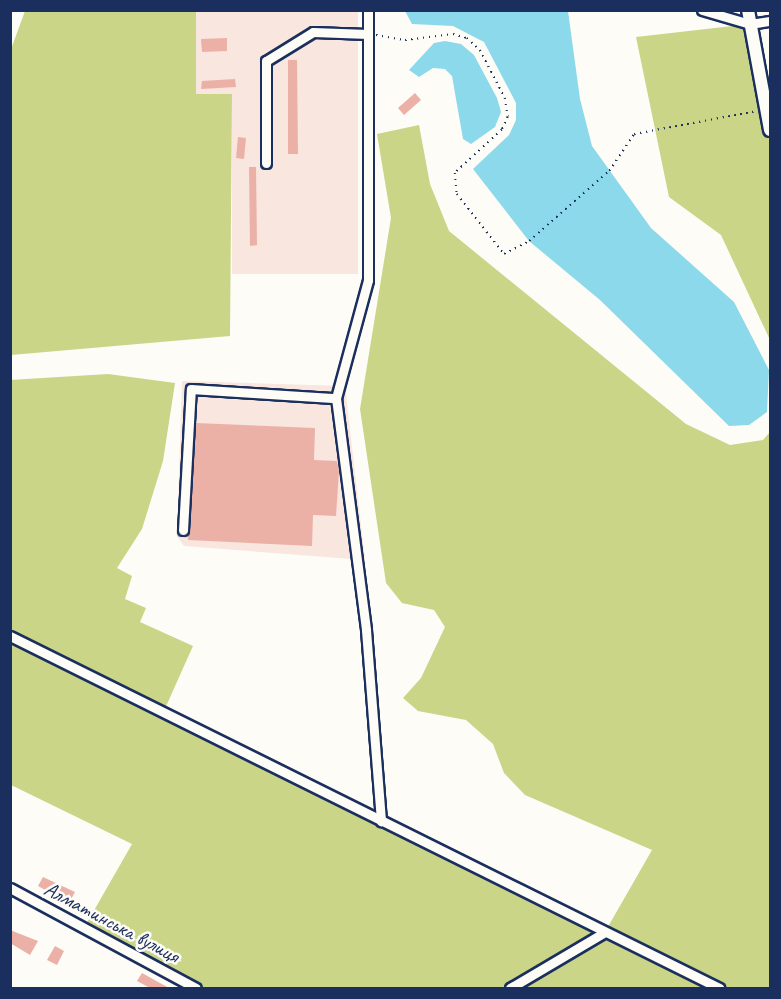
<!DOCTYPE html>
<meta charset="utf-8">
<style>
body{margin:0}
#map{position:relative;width:781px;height:999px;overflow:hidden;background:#fdfcf7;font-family:Caveat,sans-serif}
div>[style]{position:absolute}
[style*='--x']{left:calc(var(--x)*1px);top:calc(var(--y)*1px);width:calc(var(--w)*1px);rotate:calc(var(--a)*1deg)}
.built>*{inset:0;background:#f8e6df}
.green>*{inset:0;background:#cad588}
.water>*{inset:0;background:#8cd9eb}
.building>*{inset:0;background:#ebb1a7}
.path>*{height:1.5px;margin-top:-0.75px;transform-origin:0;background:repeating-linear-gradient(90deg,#1b2f5e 0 1.5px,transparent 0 6px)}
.roads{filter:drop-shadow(2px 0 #1b2f5e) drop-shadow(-2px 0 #1b2f5e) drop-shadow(0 2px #1b2f5e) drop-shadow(0 -2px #1b2f5e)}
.minor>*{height:9px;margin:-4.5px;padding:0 4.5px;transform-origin:4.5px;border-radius:4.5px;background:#fdfcf7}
.major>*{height:12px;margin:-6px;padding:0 6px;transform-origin:6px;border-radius:6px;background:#fdfcf7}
span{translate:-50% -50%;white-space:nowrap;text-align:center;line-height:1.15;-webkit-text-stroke:5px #fdfcf7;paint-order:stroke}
.street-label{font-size:21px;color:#1b2f5e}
.frame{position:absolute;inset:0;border:12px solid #1b2f5e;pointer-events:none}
</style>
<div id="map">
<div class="built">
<div style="clip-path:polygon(196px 11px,358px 11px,358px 274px,232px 274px,232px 94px,196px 94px)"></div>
<div style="clip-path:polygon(182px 381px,345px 386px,365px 560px,184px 546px,177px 536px)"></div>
</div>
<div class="green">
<div style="clip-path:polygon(25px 11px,196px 11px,196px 94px,232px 94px,230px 336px,11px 355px,10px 52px)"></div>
<div style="clip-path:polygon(750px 24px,770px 130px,770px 340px,721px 235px,669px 197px,636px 37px)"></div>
<div style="clip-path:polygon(419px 125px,430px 184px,449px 231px,686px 424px,730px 445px,763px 440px,770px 432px,770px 988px,196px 988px,84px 928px,132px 844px,11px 785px,10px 380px,108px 374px,175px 383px,163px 461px,142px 529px,117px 568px,132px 576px,125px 599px,146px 608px,140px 622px,193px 646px,163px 713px,605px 932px,652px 850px,525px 795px,504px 773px,493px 744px,466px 720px,418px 711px,403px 698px,421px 678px,445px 627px,434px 610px,402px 603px,386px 583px,360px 409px,391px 218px,377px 134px)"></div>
</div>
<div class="water">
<div style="clip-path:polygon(405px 11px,568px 11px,580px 99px,592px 146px,651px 228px,734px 302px,769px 370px,767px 412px,749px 425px,729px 426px,600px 300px,529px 241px,473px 169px,509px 135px,516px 120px,516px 103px,484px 42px,453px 26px,412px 24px)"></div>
<div style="clip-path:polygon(445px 41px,461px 44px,474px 55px,497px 98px,501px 112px,495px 127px,471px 144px,463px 139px,452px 76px,445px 69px,433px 68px,419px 77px,409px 70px,434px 43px)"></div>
</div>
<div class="building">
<div style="clip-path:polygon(227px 38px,227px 51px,202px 52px,201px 39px)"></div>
<div style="clip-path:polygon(288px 60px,297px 60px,298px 154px,288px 154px)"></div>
<div style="clip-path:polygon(235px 79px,236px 87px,201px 89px,202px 81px)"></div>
<div style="clip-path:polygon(415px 93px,421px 100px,404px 115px,398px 108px)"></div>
<div style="clip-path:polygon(238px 137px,246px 138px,244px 159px,236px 158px)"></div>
<div style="clip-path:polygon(249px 167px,256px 167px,257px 245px,250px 246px)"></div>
<div style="clip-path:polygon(196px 423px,315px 428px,314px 460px,337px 461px,339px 471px,336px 516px,313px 515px,312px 546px,188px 540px)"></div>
<div style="clip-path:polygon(43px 877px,75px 892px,69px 903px,38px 886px)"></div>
<div style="clip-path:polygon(10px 930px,38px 941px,30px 955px,10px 943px)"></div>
<div style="clip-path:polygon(55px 946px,64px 951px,57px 965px,47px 960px)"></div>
<div style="clip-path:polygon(142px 973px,169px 988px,150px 988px,137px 981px)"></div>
</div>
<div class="path">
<div style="--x:376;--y:35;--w:29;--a:10"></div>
<div style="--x:405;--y:40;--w:48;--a:-7.1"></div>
<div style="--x:453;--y:34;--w:15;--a:16"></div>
<div style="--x:467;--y:38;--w:18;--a:43"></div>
<div style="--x:480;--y:50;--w:54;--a:62.5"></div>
<div style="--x:505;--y:98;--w:19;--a:81"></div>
<div style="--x:508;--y:117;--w:14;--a:115"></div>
<div style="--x:502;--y:130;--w:64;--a:137.5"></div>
<div style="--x:455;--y:173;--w:21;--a:85"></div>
<div style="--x:457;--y:194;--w:76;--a:51.9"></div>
<div style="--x:504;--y:254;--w:28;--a:-27"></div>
<div style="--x:529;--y:241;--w:106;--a:-41.2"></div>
<div style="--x:609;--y:171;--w:45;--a:-56"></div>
<div style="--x:634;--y:134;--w:125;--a:-10.6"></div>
</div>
<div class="roads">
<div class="minor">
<div style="--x:702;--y:10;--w:50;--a:16.3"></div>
<div style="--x:750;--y:24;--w:20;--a:-9"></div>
<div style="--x:266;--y:163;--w:102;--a:-90"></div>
<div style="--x:266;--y:61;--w:55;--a:-31.7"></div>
<div style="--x:313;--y:32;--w:55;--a:2.1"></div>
<div style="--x:336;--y:398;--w:122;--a:-74.8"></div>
<div style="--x:368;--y:280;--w:270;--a:-90"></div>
<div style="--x:183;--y:530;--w:141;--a:-86.8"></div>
<div style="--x:191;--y:389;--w:145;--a:3.6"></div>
<div style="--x:336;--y:398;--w:234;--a:82.6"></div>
<div style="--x:366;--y:630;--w:192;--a:85.5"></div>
<div style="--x:10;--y:636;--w:792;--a:26.4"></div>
<div style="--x:10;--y:888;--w:211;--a:28.3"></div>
<div style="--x:510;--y:988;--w:110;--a:-30.5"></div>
</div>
<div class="major">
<div style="--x:748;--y:10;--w:122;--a:79.6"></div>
</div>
</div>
<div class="street-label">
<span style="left:112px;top:922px;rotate:28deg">Алматинська вулиця</span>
</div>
<div class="frame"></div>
</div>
